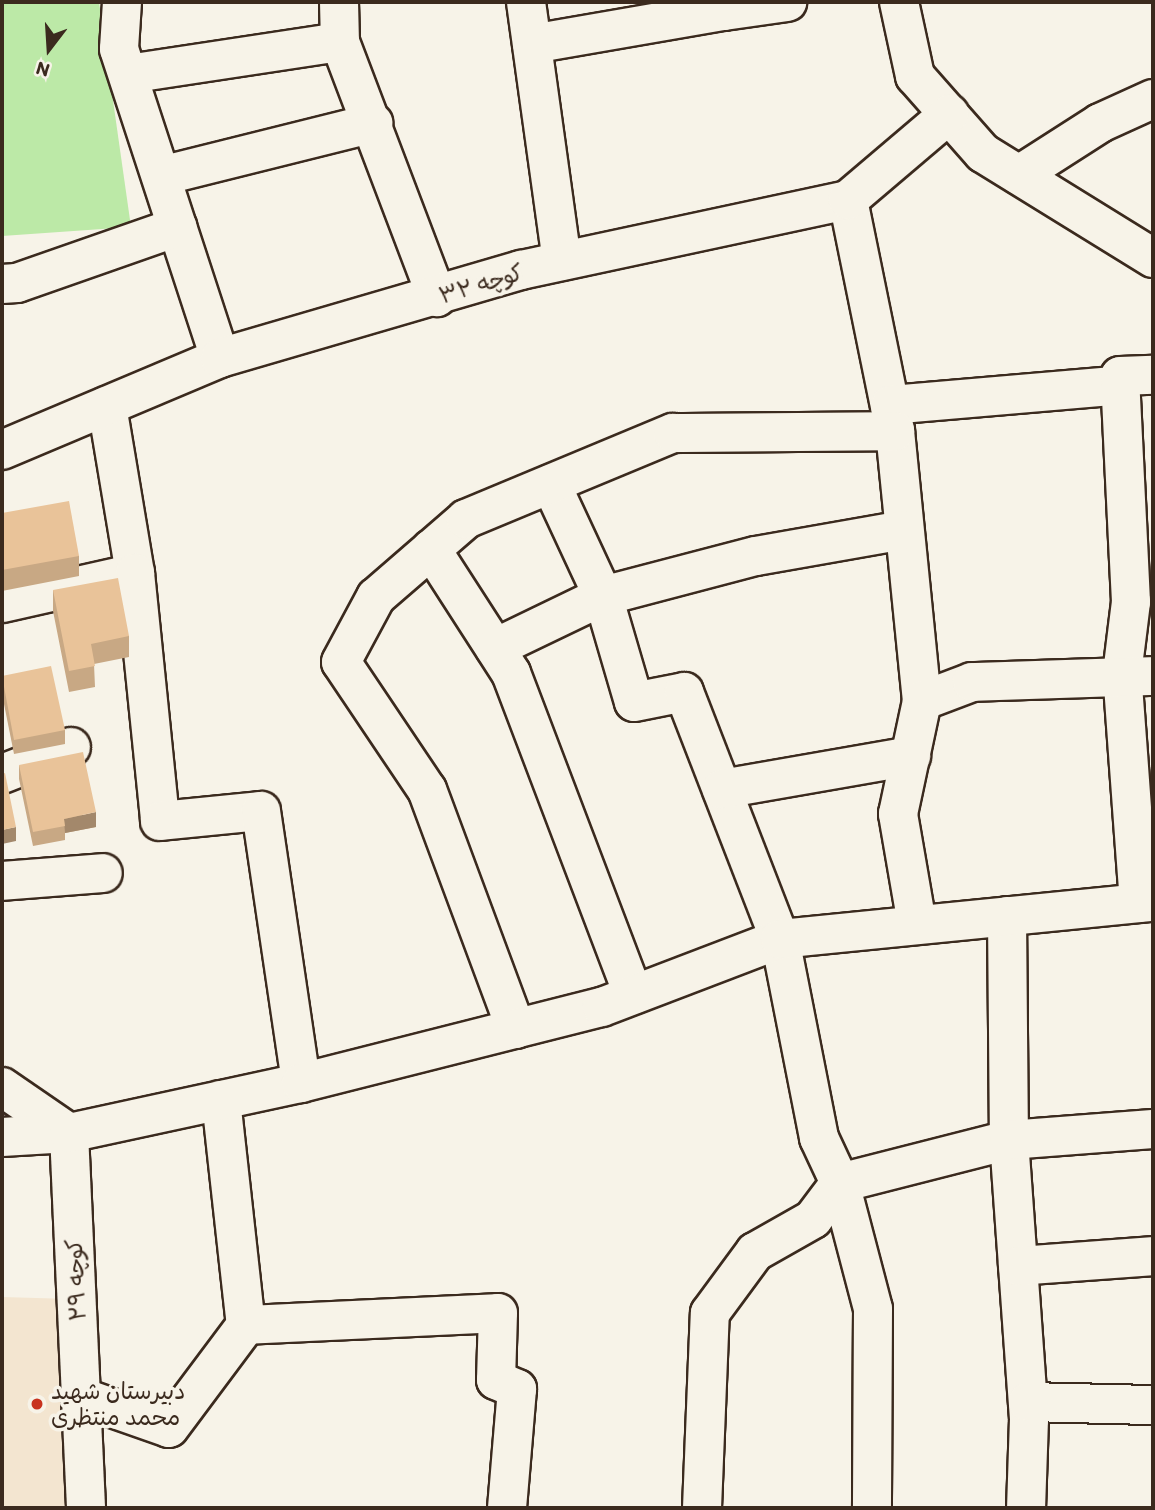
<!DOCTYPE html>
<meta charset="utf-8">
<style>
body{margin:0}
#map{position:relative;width:1155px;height:1510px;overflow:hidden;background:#f7f3e8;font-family:Itim,"Playpen Sans Arabic",sans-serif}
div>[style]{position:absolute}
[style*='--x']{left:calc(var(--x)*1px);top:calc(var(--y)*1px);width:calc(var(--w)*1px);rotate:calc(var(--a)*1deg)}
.built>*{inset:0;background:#f3e5d0}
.green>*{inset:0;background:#bce9a7}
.roads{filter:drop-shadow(2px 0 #3b2a1e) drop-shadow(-2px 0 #3b2a1e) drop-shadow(0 2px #3b2a1e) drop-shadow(0 -2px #3b2a1e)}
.minor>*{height:38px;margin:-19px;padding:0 19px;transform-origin:19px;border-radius:19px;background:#f7f3e8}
.wall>*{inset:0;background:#c8a884}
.shaded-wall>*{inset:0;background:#a3886b}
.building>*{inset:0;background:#e9c399}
.dots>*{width:19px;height:19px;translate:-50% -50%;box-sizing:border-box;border:4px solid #f7f3e8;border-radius:50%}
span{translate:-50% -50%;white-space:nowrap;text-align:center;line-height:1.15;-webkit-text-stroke:7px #f7f3e8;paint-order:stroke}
.street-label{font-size:23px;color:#3b2a1e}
.poi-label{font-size:23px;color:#3b2a1e}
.left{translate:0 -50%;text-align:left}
.frame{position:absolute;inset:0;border:4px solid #3b2a1e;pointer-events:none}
.north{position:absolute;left:14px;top:14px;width:70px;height:70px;-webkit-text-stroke:5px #f7f3e8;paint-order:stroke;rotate:197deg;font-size:19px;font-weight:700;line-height:28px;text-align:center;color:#3b2a1e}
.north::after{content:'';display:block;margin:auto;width:24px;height:32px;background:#3b2a1e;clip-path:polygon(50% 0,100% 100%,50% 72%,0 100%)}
</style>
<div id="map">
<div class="built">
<div style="clip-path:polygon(2px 1297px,71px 1299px,74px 1508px,2px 1508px)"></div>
</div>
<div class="green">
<div style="clip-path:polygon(2px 2px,99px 2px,131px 227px,2px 236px)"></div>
</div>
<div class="roads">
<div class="minor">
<div style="--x:122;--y:2;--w:47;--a:93.7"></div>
<div style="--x:119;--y:49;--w:325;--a:71.9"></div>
<div style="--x:339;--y:2;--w:40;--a:88.6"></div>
<div style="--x:340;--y:42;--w:273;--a:69.2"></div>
<div style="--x:526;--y:2;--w:261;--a:82.1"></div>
<div style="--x:722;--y:2;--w:9;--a:77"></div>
<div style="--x:724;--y:11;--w:64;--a:-8.1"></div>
<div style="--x:899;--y:2;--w:76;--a:77.8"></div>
<div style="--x:915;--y:76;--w:103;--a:48.6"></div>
<div style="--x:983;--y:153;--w:200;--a:31.7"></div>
<div style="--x:532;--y:44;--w:195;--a:-9.8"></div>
<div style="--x:128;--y:74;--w:214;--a:-8.6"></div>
<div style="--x:1019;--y:175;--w:96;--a:-32.7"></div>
<div style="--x:1100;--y:123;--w:58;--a:-24.4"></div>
<div style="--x:161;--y:176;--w:219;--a:-14"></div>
<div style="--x:848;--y:200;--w:236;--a:78.5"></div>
<div style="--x:895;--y:431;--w:271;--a:84.3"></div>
<div style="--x:2;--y:284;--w:15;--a:-4"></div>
<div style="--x:17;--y:283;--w:170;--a:-19.3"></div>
<div style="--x:890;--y:405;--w:232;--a:-4.9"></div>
<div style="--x:107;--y:406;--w:169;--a:80.5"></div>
<div style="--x:2;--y:450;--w:237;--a:-22.9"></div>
<div style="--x:220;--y:358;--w:314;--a:-16.3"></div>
<div style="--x:521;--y:270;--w:334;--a:-12.1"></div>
<div style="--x:848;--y:200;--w:133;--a:-40.4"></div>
<div style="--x:551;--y:484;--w:123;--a:65.1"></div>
<div style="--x:603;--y:596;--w:110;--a:73.7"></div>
<div style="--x:634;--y:702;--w:51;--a:-11.3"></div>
<div style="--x:684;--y:692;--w:265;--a:68.8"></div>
<div style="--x:780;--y:939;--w:203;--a:78.9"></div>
<div style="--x:819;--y:1138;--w:50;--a:65"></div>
<div style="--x:840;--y:1183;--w:130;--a:75.3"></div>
<div style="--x:873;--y:1309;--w:199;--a:90.3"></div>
<div style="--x:431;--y:549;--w:148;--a:57.2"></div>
<div style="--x:511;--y:673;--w:344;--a:69.2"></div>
<div style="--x:2;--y:603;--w:136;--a:-12.7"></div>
<div style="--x:135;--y:573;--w:249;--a:84.2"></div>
<div style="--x:160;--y:821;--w:101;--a:-5.7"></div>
<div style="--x:261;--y:811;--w:275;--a:81.6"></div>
<div style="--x:495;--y:648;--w:120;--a:-25.7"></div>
<div style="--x:603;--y:596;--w:158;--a:-14.7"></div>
<div style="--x:756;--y:556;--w:150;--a:-10"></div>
<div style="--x:2;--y:774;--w:74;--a:-21.4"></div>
<div style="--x:722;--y:789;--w:192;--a:-9.9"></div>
<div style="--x:2;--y:881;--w:101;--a:-4.5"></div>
<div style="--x:1139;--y:903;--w:230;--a:-94.2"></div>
<div style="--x:1122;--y:674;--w:73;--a:-82.9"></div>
<div style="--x:1131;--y:602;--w:226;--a:-92.8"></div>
<div style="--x:1120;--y:376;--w:33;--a:-2"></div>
<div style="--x:1007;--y:916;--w:224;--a:89.5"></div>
<div style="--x:1009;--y:1140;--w:280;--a:85.9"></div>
<div style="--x:1029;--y:1419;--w:89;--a:91.9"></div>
<div style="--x:917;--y:924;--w:112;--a:-99.8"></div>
<div style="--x:898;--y:814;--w:116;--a:-78"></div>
<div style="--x:922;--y:701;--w:53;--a:-20.8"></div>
<div style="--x:972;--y:682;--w:181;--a:-1.9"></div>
<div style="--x:516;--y:1029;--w:255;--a:-110.4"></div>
<div style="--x:427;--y:790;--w:154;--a:-123.9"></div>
<div style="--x:341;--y:662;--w:74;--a:-61.7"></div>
<div style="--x:376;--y:597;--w:119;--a:-40.9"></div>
<div style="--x:466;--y:519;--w:224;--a:-22.6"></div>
<div style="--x:673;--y:433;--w:222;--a:-0.5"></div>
<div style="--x:2;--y:1087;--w:81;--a:34.5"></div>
<div style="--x:69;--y:1133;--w:375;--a:87.4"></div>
<div style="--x:221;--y:1100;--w:226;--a:83.7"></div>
<div style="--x:246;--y:1325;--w:252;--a:-2.7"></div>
<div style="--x:498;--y:1313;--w:67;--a:91.7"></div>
<div style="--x:496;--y:1380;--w:23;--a:23"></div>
<div style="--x:517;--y:1389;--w:119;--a:94.8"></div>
<div style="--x:2;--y:1137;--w:67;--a:-3.4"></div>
<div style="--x:69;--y:1133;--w:237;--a:-12.2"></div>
<div style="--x:301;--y:1083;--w:310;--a:-14.2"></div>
<div style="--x:602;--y:1007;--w:191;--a:-20.9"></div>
<div style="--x:780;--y:939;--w:375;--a:-5.7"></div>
<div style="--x:1018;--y:1266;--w:135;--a:-4.2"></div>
<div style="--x:81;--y:1397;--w:93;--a:19.4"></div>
<div style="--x:169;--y:1428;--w:129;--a:-53.2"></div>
<div style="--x:1028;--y:1402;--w:125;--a:1.4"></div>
<div style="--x:702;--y:1508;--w:195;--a:-87.7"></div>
<div style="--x:710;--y:1313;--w:76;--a:-53.6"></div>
<div style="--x:755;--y:1252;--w:67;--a:-29.6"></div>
<div style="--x:813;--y:1219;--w:45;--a:-53.1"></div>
<div style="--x:840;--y:1183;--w:174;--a:-14.3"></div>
<div style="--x:1009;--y:1140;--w:144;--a:-4.4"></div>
</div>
</div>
<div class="wall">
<div style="clip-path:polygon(2px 513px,79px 556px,79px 576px,2px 591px)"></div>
<div style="clip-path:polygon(53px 590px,129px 636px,129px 657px,94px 664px,95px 687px,69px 692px,53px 611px)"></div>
<div style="clip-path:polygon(2px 676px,65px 730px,65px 744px,14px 754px,2px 694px)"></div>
<div style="clip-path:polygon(19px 765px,96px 827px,65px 833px,65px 840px,33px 846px,19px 779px)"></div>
</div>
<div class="shaded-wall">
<div style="clip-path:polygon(96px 812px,96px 827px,65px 833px,64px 819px)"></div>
<div style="clip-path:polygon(16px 827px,16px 841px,2px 844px,2px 830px)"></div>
</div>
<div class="building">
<div style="clip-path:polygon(69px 501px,79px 556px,2px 570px,2px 513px)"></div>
<div style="clip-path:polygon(118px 578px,129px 636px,91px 644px,95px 666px,69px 671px,53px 590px)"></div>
<div style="clip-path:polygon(51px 666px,65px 730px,14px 740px,2px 676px)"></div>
<div style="clip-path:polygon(83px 752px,96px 812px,64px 819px,65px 826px,33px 832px,19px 765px)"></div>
<div style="clip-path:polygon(5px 773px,16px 827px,2px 830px,2px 774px)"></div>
</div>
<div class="dots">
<div style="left:37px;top:1404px;background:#c8321e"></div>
</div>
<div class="street-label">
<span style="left:481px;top:284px;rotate:-17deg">کوچه ۳۲</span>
<span style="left:76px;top:1280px;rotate:-93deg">کوچه ۲۹</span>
</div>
<div class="poi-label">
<span class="left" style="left:51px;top:1404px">دبیرستان شهید<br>محمد منتظری</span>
</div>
<div class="frame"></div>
<div class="north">N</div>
</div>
